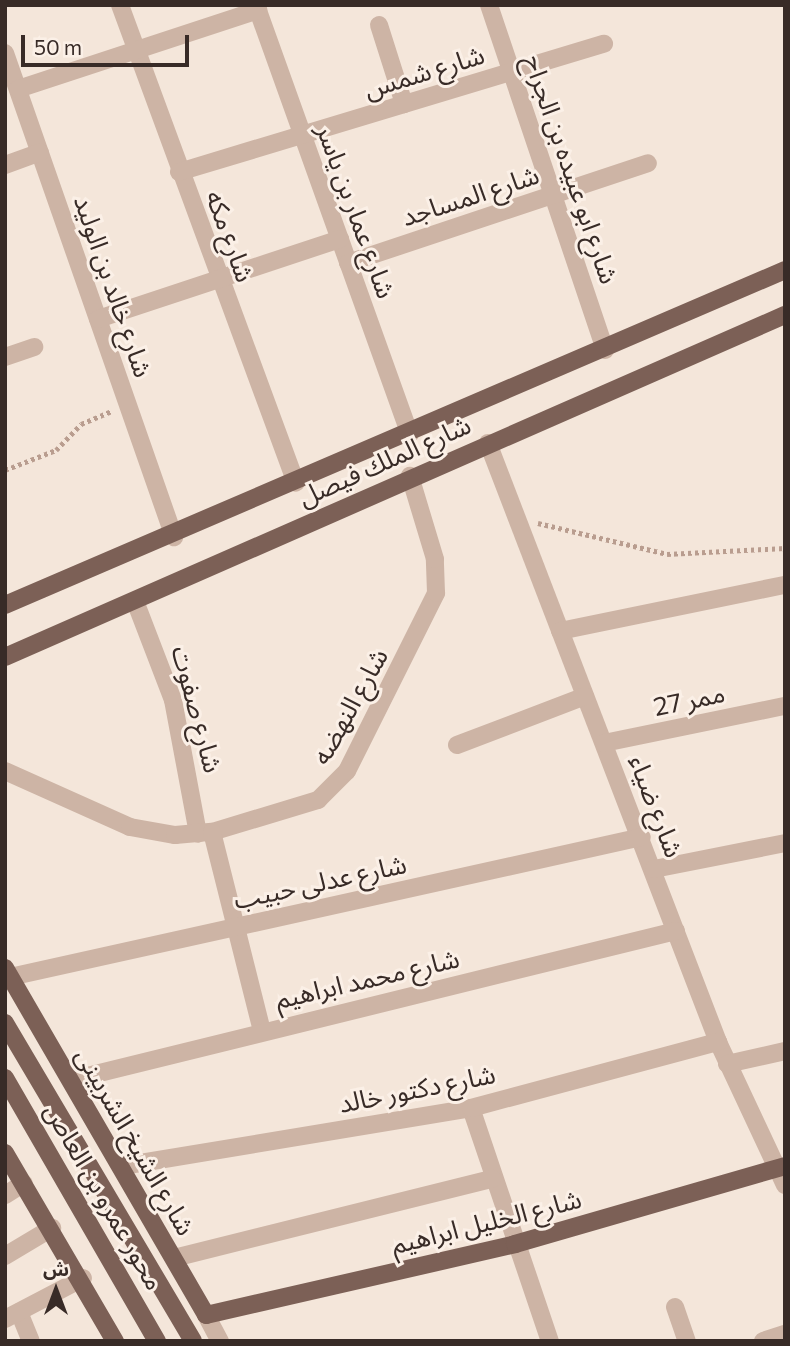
<!DOCTYPE html>
<meta charset="utf-8">
<style>
body{margin:0}
#map{position:relative;width:790px;height:1346px;overflow:hidden;background:#f4e6da;font-family:Commissioner,"Noto Sans Arabic",sans-serif}
div>[style]{position:absolute}
[style*='--x']{left:calc(var(--x)*1px);top:calc(var(--y)*1px);width:calc(var(--w)*1px);rotate:calc(var(--a)*1deg)}
.path>*{height:4.5px;margin-top:-2.25px;transform-origin:0;background:repeating-linear-gradient(90deg,#b99d8f 0 3.5px,transparent 0 7px)}
.street>*{height:18px;margin:-9px;padding:0 9px;transform-origin:9px;border-radius:9px;background:#cdb4a5}
.primary>*{height:18px;margin:-9px;padding:0 9px;transform-origin:9px;border-radius:9px;background:#7c6056}
span{translate:-50% -50%;white-space:nowrap;text-align:center;line-height:1.15;-webkit-text-stroke:6px #fbf0e7;paint-order:stroke}
.street-label{font-size:26px;color:#382b27}
.frame{position:absolute;inset:0;border:7px solid #382b27;pointer-events:none}
.north{position:absolute;left:21px;top:1255px;width:70px;height:70px;-webkit-text-stroke:5px #fbf0e7;paint-order:stroke;rotate:0deg;font-size:19px;font-weight:700;line-height:28px;text-align:center;color:#382b27}
.north::after{content:'';display:block;margin:auto;width:24px;height:32px;background:#382b27;clip-path:polygon(50% 0,100% 100%,50% 72%,0 100%)}
.scale{position:absolute;left:21px;top:35px;width:168px;height:32px;box-sizing:border-box;border:4px solid #382b27;border-top:0;padding-left:9px;font-size:21px;line-height:24px;white-space:nowrap;color:#382b27;-webkit-text-stroke:5px #fbf0e7;paint-order:stroke}
</style>
<div id="map">
<div class="path">
<div style="--x:5;--y:470;--w:55;--a:-21.4"></div>
<div style="--x:56;--y:450;--w:36;--a:-46"></div>
<div style="--x:81;--y:424;--w:33;--a:-23"></div>
<div style="--x:538;--y:523;--w:133;--a:13.5"></div>
<div style="--x:667;--y:554;--w:118;--a:-2.9"></div>
</div>
<div class="street">
<div style="--x:120;--y:5;--w:509;--a:69.79"></div>
<div style="--x:256;--y:5;--w:456;--a:70.3"></div>
<div style="--x:489;--y:5;--w:364;--a:71.4"></div>
<div style="--x:379;--y:25;--w:83;--a:72.4"></div>
<div style="--x:5;--y:53;--w:513;--a:70.75"></div>
<div style="--x:18;--y:89;--w:253;--a:-18.2"></div>
<div style="--x:5;--y:165;--w:37;--a:-20"></div>
<div style="--x:179;--y:172;--w:444;--a:-16.8"></div>
<div style="--x:348;--y:263;--w:316;--a:-18.4"></div>
<div style="--x:98;--y:319;--w:255;--a:-18.3"></div>
<div style="--x:5;--y:357;--w:31;--a:-19"></div>
<div style="--x:488;--y:443;--w:642;--a:68.99"></div>
<div style="--x:718;--y:1042;--w:158;--a:64.9"></div>
<div style="--x:135;--y:601;--w:106;--a:69"></div>
<div style="--x:173;--y:700;--w:136;--a:79.4"></div>
<div style="--x:560;--y:631;--w:230;--a:-11.6"></div>
<div style="--x:604;--y:743;--w:185;--a:-11.6"></div>
<div style="--x:457;--y:745;--w:137;--a:-20.9"></div>
<div style="--x:5;--y:771;--w:137;--a:24.1"></div>
<div style="--x:130;--y:827;--w:46;--a:10.1"></div>
<div style="--x:175;--y:835;--w:37;--a:-5"></div>
<div style="--x:212;--y:832;--w:111;--a:-16.8"></div>
<div style="--x:318;--y:800;--w:41;--a:-45"></div>
<div style="--x:347;--y:771;--w:199;--a:-63.4"></div>
<div style="--x:436;--y:593;--w:34;--a:-92"></div>
<div style="--x:435;--y:559;--w:87;--a:-106.8"></div>
<div style="--x:212;--y:832;--w:205;--a:75.9"></div>
<div style="--x:654;--y:869;--w:134;--a:-11.2"></div>
<div style="--x:10;--y:977;--w:647;--a:-12.49"></div>
<div style="--x:727;--y:1064;--w:59;--a:-12.6"></div>
<div style="--x:71;--y:1080;--w:623;--a:-13.84"></div>
<div style="--x:471;--y:1108;--w:246;--a:71.3"></div>
<div style="--x:122;--y:1166;--w:354;--a:-9.4"></div>
<div style="--x:471;--y:1108;--w:256;--a:-15"></div>
<div style="--x:5;--y:1195;--w:22;--a:-32"></div>
<div style="--x:5;--y:1256;--w:55;--a:-30.8"></div>
<div style="--x:174;--y:1258;--w:328;--a:-14"></div>
<div style="--x:675;--y:1307;--w:36;--a:71"></div>
<div style="--x:19;--y:1312;--w:31;--a:68"></div>
<div style="--x:206;--y:1315;--w:30;--a:62"></div>
<div style="--x:5;--y:1319;--w:88;--a:-27.7"></div>
<div style="--x:763;--y:1341;--w:23;--a:-18"></div>
</div>
<div class="primary">
<div style="--x:5;--y:605;--w:849;--a:-23.24"></div>
<div style="--x:5;--y:657;--w:852;--a:-23.68"></div>
<div style="--x:5;--y:968;--w:401;--a:59.9"></div>
<div style="--x:206;--y:1315;--w:317;--a:-12.9"></div>
<div style="--x:515;--y:1244;--w:281;--a:-16.1"></div>
<div style="--x:5;--y:1023;--w:369;--a:59.4"></div>
<div style="--x:5;--y:1078;--w:304;--a:60"></div>
<div style="--x:5;--y:1153;--w:218;--a:59.7"></div>
</div>
<div class="street-label">
<span style="left:424px;top:71px;rotate:-17deg">شارع شمس</span>
<span style="left:572px;top:169px;rotate:71deg">شارع ابو عبيده بن الجراح</span>
<span style="left:470px;top:195px;rotate:-18deg">شارع المساجد</span>
<span style="left:357px;top:211px;rotate:70deg">شارع عمار بن ياسر</span>
<span style="left:231px;top:236px;rotate:70deg">شارع مكه</span>
<span style="left:114px;top:286px;rotate:71deg">شارع خالد بن الوليد</span>
<span style="left:384px;top:460px;rotate:-24deg">شارع الملك فيصل</span>
<span style="left:689px;top:699px;rotate:-12deg">ممر 27</span>
<span style="left:349px;top:706px;rotate:-61deg">شارع النهضه</span>
<span style="left:198px;top:709px;rotate:75deg">شارع صفوت</span>
<span style="left:657px;top:806px;rotate:69deg">شارع ضياء</span>
<span style="left:320px;top:881px;rotate:-12deg">شارع عدلى حبيب</span>
<span style="left:367px;top:978px;rotate:-13deg">شارع محمد ابراهيم</span>
<span style="left:417px;top:1088px;rotate:-11deg">شارع دكتور خالد</span>
<span style="left:136px;top:1141px;rotate:60deg">شارع الشيخ الشربينى</span>
<span style="left:105px;top:1196px;rotate:60deg">محور عمرو بن العاص</span>
<span style="left:486px;top:1221px;rotate:-14deg">شارع الخليل ابراهيم</span>
</div>
<div class="frame"></div>
<div class="north">ش</div>
<div class="scale">50 m</div>
</div>
